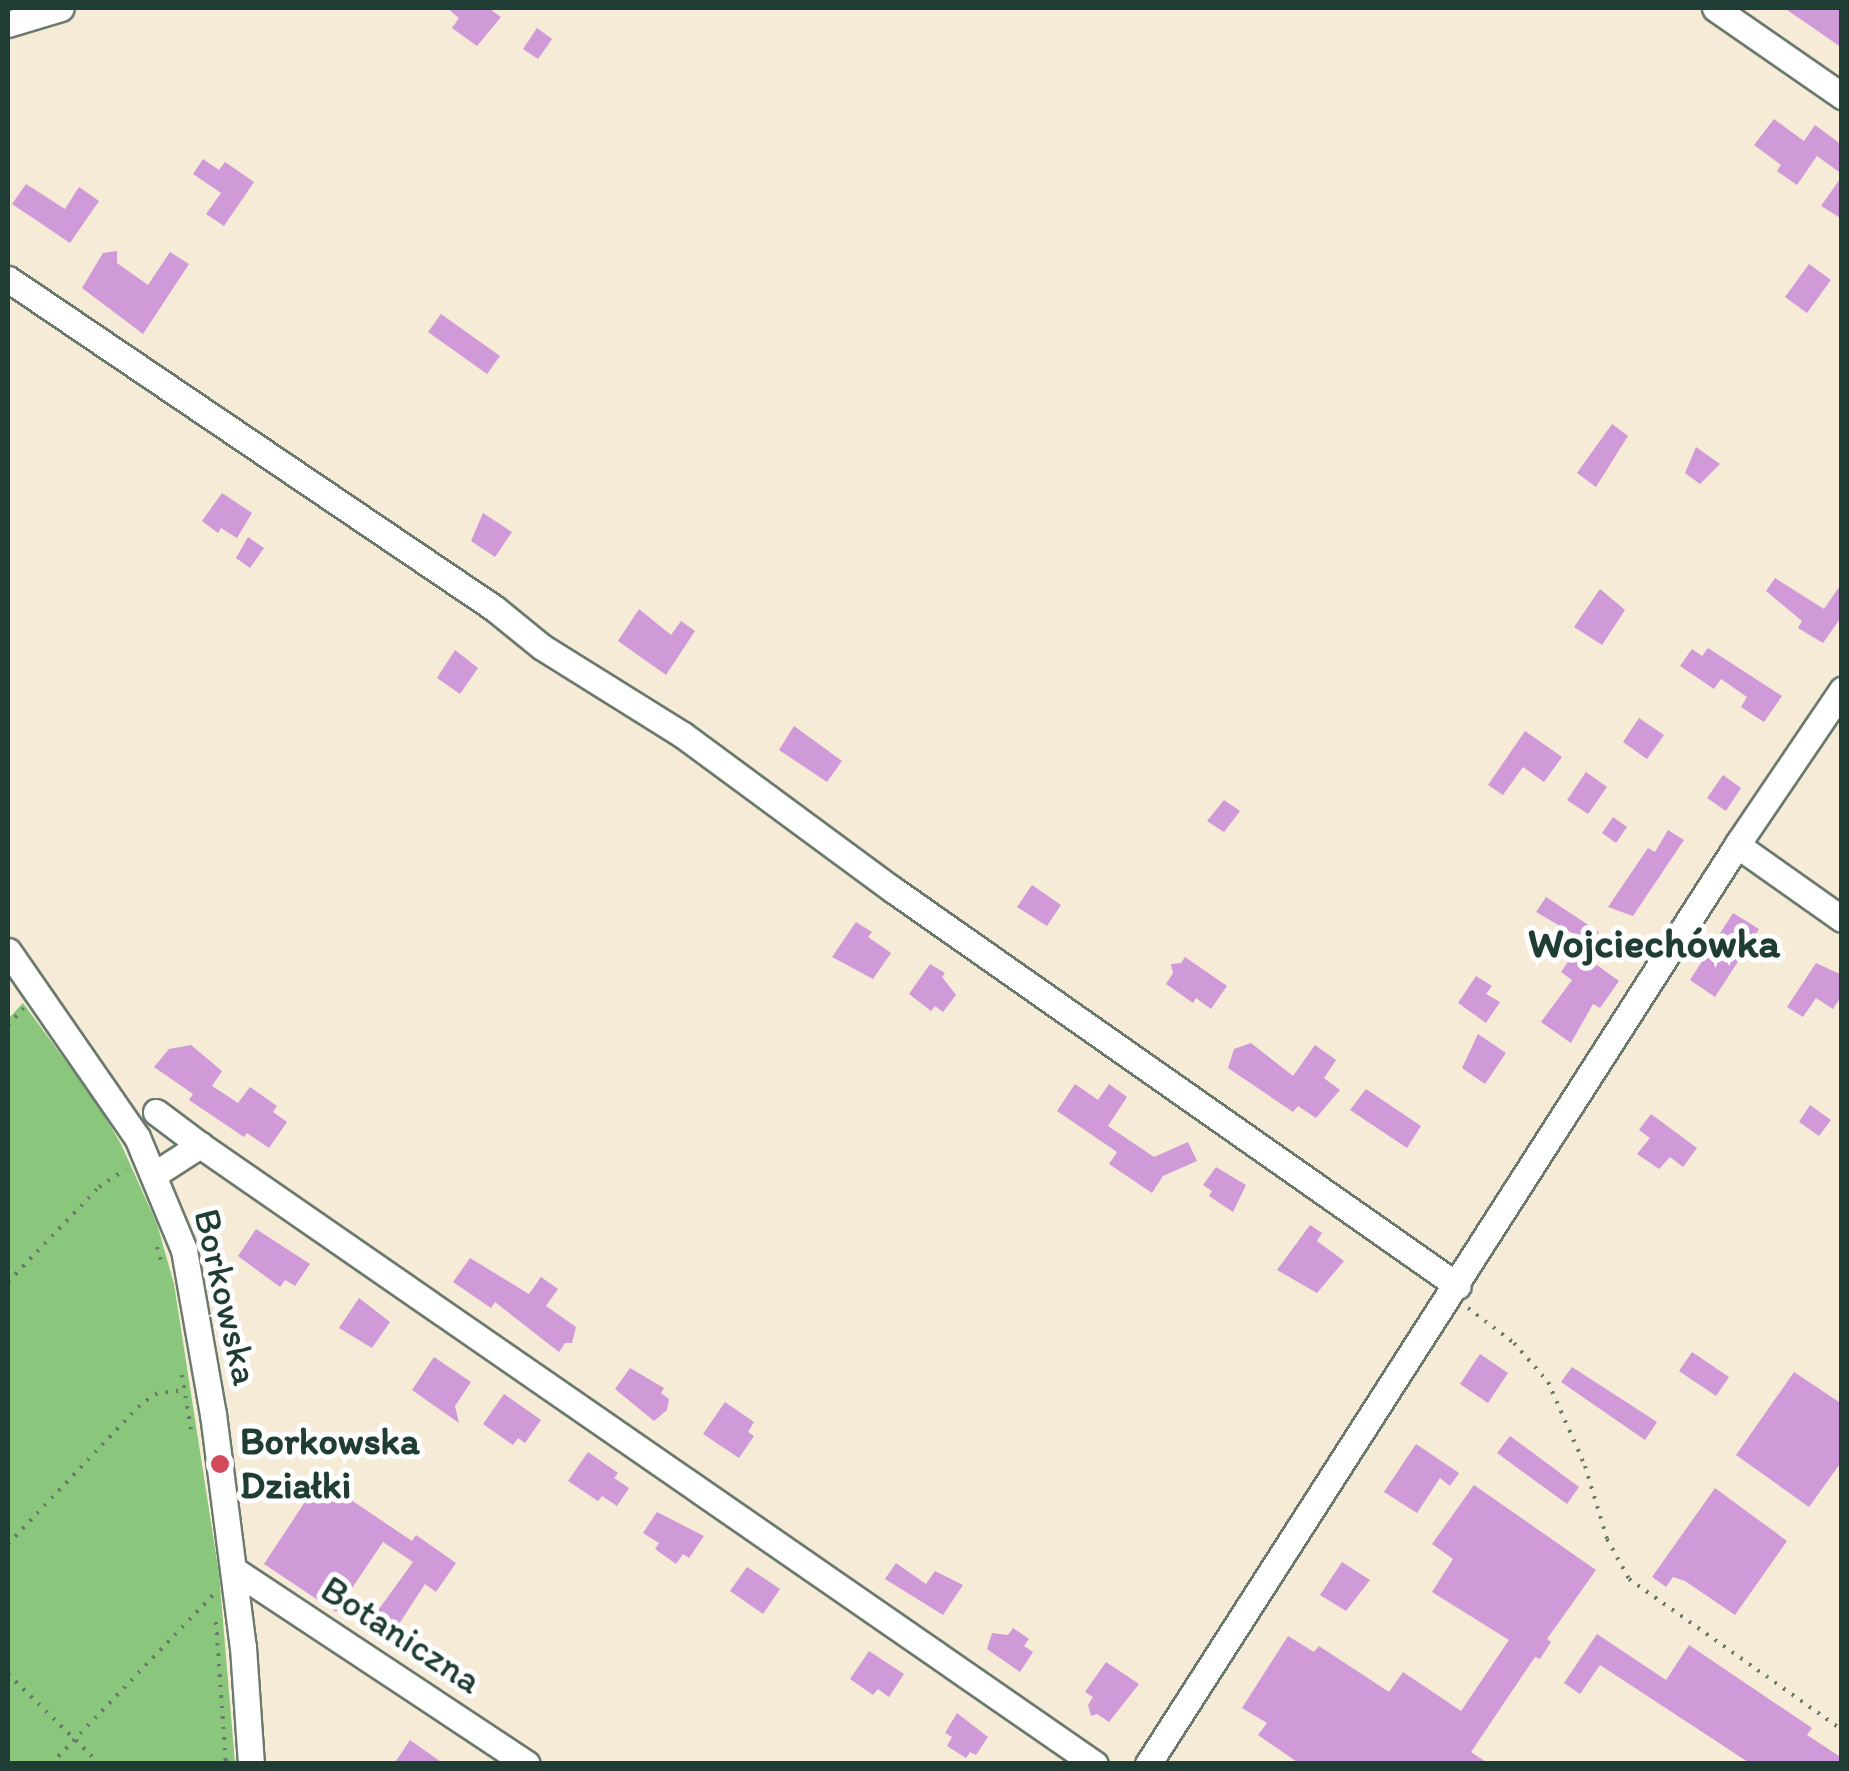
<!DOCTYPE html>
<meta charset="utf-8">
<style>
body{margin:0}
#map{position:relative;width:1849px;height:1771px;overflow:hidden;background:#f6ebd7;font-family:Itim,sans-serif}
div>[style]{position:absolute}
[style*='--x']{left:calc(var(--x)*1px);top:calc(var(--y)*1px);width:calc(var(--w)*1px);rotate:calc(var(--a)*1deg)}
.green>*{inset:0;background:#8ac67c}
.building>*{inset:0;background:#d099d8}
.path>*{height:4px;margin-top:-2px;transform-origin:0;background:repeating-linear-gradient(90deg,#6a7a6d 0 2.5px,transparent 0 10.5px)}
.roads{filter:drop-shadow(2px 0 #6a7a6d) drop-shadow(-2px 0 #6a7a6d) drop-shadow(0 2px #6a7a6d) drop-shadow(0 -2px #6a7a6d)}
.minor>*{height:25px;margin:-12.5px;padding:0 12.5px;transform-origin:12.5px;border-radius:12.5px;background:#fff}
.dots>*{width:28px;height:28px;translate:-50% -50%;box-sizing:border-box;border:5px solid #fff;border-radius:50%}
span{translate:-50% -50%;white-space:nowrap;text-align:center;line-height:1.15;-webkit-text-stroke:10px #fff;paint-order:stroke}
.street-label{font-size:38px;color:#1f3d34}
.poi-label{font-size:38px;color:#1f3d34;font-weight:700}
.left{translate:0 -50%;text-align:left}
.quarter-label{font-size:42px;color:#1f3d34;font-weight:700}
.frame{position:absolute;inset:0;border:10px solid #1f3d34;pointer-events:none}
</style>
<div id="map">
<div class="green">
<div style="clip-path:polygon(23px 1003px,98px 1105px,121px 1144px,157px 1224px,174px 1284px,219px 1574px,235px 1763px,8px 1763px,8px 1019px)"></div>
</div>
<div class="building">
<div style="clip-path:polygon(447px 8px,488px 8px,501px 17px,477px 46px,452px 28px,459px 18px)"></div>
<div style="clip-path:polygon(1784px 8px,1842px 8px,1842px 48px,1812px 27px)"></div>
<div style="clip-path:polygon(537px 28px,552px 39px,538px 59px,523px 49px)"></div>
<div style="clip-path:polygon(1774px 119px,1804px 141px,1815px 125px,1842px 145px,1842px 174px,1817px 156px,1797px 185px,1777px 171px,1781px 165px,1754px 145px)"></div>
<div style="clip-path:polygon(203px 159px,219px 170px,225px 162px,254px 182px,224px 226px,206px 214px,221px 193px,193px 174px)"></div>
<div style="clip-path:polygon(1842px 176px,1842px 219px,1821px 206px)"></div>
<div style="clip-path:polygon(26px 184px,65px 209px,79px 187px,99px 201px,70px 243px,12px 204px)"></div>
<div style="clip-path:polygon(117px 251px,117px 263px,148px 285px,170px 252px,189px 264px,143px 334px,82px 288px,103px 253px)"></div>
<div style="clip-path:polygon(1809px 264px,1831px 280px,1807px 313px,1785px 297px)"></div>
<div style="clip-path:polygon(441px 314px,500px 356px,487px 374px,428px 332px)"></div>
<div style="clip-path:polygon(1612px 424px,1628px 436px,1596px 487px,1577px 473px)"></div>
<div style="clip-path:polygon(1696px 447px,1720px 464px,1700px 484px,1685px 473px)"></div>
<div style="clip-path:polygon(222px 493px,252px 513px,237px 538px,221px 528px,218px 533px,202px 521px)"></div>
<div style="clip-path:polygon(483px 513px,512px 532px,495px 557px,471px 541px)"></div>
<div style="clip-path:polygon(248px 537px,264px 548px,250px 568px,236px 558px)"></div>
<div style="clip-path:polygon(1775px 578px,1824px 609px,1842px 583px,1842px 616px,1823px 643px,1798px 628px,1802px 621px,1766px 591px)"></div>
<div style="clip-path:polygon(1600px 589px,1625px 610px,1602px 645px,1574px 627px)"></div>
<div style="clip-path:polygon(639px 609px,671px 635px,681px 621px,695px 631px,666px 675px,618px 641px)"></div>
<div style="clip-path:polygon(1708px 648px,1782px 696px,1764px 722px,1741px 707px,1747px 697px,1721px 679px,1714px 689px,1680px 666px,1692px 649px,1702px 656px)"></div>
<div style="clip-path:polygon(455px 650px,478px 668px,460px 694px,437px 678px)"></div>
<div style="clip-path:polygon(1639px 718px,1664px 735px,1647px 759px,1623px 742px)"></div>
<div style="clip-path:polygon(794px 726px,842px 761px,827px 782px,779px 750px)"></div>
<div style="clip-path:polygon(1525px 731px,1562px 757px,1544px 782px,1523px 767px,1503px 795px,1488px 785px)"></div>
<div style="clip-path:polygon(1586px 772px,1607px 787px,1588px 814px,1567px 800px)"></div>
<div style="clip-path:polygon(1723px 775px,1741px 788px,1726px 811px,1707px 798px)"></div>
<div style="clip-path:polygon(1224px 800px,1240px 811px,1224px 832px,1207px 821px)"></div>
<div style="clip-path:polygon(1613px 817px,1627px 827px,1616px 843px,1602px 833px)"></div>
<div style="clip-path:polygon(1668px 830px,1684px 840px,1633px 916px,1608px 907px,1648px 848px,1655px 852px)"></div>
<div style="clip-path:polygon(1032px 885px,1061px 905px,1047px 926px,1017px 907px)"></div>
<div style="clip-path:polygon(1546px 897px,1599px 932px,1591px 944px,1536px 912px)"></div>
<div style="clip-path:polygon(1733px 913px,1759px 929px,1715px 997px,1690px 980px)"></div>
<div style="clip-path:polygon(856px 922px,872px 932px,868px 937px,891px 953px,873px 979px,832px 957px)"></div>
<div style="clip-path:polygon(1576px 950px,1619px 981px,1600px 1008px,1593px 1004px,1571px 1043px,1541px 1022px,1572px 980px,1561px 972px)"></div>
<div style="clip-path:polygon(1185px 957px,1227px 986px,1211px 1009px,1196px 998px,1193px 1003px,1166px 984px,1173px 973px,1171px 964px,1181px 963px)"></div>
<div style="clip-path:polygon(1816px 963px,1842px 975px,1842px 995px,1833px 1009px,1816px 998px,1803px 1017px,1787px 1007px)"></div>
<div style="clip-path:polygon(930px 964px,945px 973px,942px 977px,956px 995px,943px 1012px,935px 1006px,931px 1011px,909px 994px)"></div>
<div style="clip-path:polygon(1476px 976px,1492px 986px,1486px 994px,1500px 1002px,1486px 1023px,1458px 1003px)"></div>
<div style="clip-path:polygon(1478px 1034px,1506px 1053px,1485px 1084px,1462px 1068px)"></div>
<div style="clip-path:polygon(1251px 1043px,1293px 1076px,1315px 1045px,1336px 1060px,1324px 1078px,1340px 1090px,1316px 1118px,1298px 1106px,1293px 1112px,1228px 1068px,1234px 1049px)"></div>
<div style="clip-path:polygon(191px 1045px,222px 1071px,212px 1086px,238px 1103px,250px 1087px,277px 1106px,273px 1112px,287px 1122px,269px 1148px,247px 1133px,244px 1137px,189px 1100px,193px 1094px,154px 1067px,169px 1049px)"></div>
<div style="clip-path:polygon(1075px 1084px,1098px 1100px,1109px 1084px,1127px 1097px,1108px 1126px,1154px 1157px,1188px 1142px,1197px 1161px,1163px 1176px,1152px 1193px,1109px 1164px,1117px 1152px,1057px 1111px)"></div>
<div style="clip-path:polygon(1366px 1089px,1421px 1126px,1407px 1148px,1350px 1110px)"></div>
<div style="clip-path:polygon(1810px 1105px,1831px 1120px,1819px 1136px,1799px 1122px)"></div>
<div style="clip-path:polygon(1651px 1114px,1697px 1148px,1683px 1167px,1670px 1157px,1659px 1169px,1637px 1154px,1650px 1138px,1639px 1130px)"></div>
<div style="clip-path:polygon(1216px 1167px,1246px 1185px,1233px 1212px,1209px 1196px,1212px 1191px,1203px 1185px)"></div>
<div style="clip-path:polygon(1310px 1225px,1322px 1233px,1317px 1241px,1344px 1261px,1317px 1293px,1277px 1270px)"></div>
<div style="clip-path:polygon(256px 1229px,310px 1264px,295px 1286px,285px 1280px,280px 1287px,238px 1256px)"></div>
<div style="clip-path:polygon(470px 1258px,529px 1294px,541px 1277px,558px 1289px,546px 1306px,576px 1327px,572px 1343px,565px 1343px,559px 1352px,495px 1302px,491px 1308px,453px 1282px)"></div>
<div style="clip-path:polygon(359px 1298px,390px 1322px,372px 1348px,339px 1328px)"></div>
<div style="clip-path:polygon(1692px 1352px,1729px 1377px,1716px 1396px,1679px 1371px)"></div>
<div style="clip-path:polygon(1480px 1354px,1508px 1373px,1488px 1403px,1460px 1384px)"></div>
<div style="clip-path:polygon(434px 1357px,471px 1382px,455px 1406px,459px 1423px,412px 1390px)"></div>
<div style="clip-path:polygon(1572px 1367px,1657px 1422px,1645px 1440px,1561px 1382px)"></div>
<div style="clip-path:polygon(630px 1368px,664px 1388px,661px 1393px,669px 1399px,667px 1410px,654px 1421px,615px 1389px)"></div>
<div style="clip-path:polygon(1794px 1372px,1842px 1404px,1842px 1461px,1809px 1507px,1736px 1455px)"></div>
<div style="clip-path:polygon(504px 1394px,541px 1420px,525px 1443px,518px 1438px,513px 1445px,483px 1424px)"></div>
<div style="clip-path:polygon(725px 1402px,754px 1422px,748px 1432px,754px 1436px,739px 1458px,703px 1434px)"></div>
<div style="clip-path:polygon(1510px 1436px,1579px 1487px,1567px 1504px,1497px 1453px)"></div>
<div style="clip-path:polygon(1416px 1444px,1459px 1473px,1450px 1486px,1440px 1478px,1417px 1513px,1384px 1492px)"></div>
<div style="clip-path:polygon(588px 1452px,618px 1473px,614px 1478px,629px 1488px,617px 1506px,602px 1496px,598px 1501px,568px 1481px)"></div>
<div style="clip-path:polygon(320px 1479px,412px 1541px,416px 1535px,456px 1563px,436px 1592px,425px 1584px,395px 1630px,374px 1616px,413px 1562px,383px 1542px,336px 1612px,264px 1564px)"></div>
<div style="clip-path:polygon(1474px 1485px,1596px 1570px,1547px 1639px,1551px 1642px,1540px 1659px,1535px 1657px,1471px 1752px,1489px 1764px,1300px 1764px,1258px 1735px,1267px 1723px,1242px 1708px,1288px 1636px,1314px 1652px,1319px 1646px,1389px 1692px,1403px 1672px,1461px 1711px,1509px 1640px,1432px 1592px,1453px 1559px,1432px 1544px)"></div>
<div style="clip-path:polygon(1715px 1488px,1787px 1541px,1735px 1615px,1685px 1581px,1673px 1577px,1666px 1587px,1652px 1577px)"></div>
<div style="clip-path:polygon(657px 1512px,704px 1536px,689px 1558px,683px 1554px,676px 1564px,655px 1549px,659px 1543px,643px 1533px)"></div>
<div style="clip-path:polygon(1342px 1562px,1370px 1580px,1346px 1611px,1320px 1595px)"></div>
<div style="clip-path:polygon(896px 1563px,926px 1584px,935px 1571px,963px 1585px,943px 1615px,885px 1579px)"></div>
<div style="clip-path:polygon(747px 1567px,780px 1589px,763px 1614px,730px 1591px)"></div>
<div style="clip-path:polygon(1013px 1628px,1029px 1639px,1024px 1646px,1033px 1652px,1020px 1672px,987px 1649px,992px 1633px,1008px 1635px)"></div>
<div style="clip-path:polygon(1597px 1634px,1666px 1680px,1689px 1645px,1812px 1728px,1807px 1735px,1842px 1758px,1842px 1764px,1751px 1764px,1600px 1665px,1580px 1694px,1564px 1683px)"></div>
<div style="clip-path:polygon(869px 1651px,904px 1674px,889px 1697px,878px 1689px,873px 1695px,850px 1679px)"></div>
<div style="clip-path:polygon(1106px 1662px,1139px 1684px,1109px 1722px,1097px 1714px,1091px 1716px,1088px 1705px,1093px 1697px,1085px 1692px)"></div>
<div style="clip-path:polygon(957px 1713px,988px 1737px,976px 1755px,970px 1752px,966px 1758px,947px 1746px,952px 1737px,945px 1733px)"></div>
<div style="clip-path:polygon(410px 1740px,444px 1764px,394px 1764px)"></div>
</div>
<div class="path">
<div style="--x:8;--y:1025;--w:23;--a:-47"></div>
<div style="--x:157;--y:1247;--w:21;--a:73"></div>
<div style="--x:8;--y:1282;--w:132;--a:-46.2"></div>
<div style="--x:99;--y:1187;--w:32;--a:-34"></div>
<div style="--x:1468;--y:1308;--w:58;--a:37.3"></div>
<div style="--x:1514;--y:1343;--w:52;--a:48.9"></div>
<div style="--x:1548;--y:1382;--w:92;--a:66.2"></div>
<div style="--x:1585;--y:1466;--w:76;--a:73.2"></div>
<div style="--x:1607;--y:1539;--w:46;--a:61.2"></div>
<div style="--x:1629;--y:1579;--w:261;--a:35.3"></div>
<div style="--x:182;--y:1375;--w:56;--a:80.7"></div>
<div style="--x:8;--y:1544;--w:189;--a:-46.5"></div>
<div style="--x:138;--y:1407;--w:21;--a:-37"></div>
<div style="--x:155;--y:1394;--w:30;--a:-8"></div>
<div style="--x:216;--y:1622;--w:142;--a:86"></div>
<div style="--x:8;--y:1674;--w:129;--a:44.4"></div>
<div style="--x:51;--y:1764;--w:236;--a:-46.2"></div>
</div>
<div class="roads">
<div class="minor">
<div style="--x:1715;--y:8;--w:155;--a:34.7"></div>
<div style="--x:8;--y:24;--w:55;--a:-16.8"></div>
<div style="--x:8;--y:279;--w:587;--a:34.1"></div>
<div style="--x:494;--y:608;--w:62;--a:39.1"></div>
<div style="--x:542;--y:647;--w:166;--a:32"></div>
<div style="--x:683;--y:735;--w:260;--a:36.4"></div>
<div style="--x:892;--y:889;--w:691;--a:35.05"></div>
<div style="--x:1737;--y:845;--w:128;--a:35.2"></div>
<div style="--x:8;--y:951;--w:226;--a:55.3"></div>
<div style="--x:137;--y:1137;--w:122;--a:67.4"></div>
<div style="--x:184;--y:1250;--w:167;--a:80"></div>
<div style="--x:213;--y:1414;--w:235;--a:82.7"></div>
<div style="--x:243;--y:1647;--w:117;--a:86.1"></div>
<div style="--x:156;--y:1112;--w:55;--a:36.9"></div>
<div style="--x:155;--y:1174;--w:54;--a:-32.8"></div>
<div style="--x:200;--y:1145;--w:1088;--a:34.67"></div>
<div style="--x:234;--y:1570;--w:351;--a:33.5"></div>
<div style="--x:1148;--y:1764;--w:1095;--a:-57.34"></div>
<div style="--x:1739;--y:842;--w:184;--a:-55.9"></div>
</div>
</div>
<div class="dots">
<div style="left:220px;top:1464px;background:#d1495b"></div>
</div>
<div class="street-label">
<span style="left:226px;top:1297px;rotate:77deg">Borkowska</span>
<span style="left:401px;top:1635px;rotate:33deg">Botaniczna</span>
</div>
<div class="poi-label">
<span class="left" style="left:240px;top:1464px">Borkowska<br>Działki</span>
</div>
<div class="quarter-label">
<span style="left:1654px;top:943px">Wojciechówka</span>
</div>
<div class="frame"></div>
</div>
